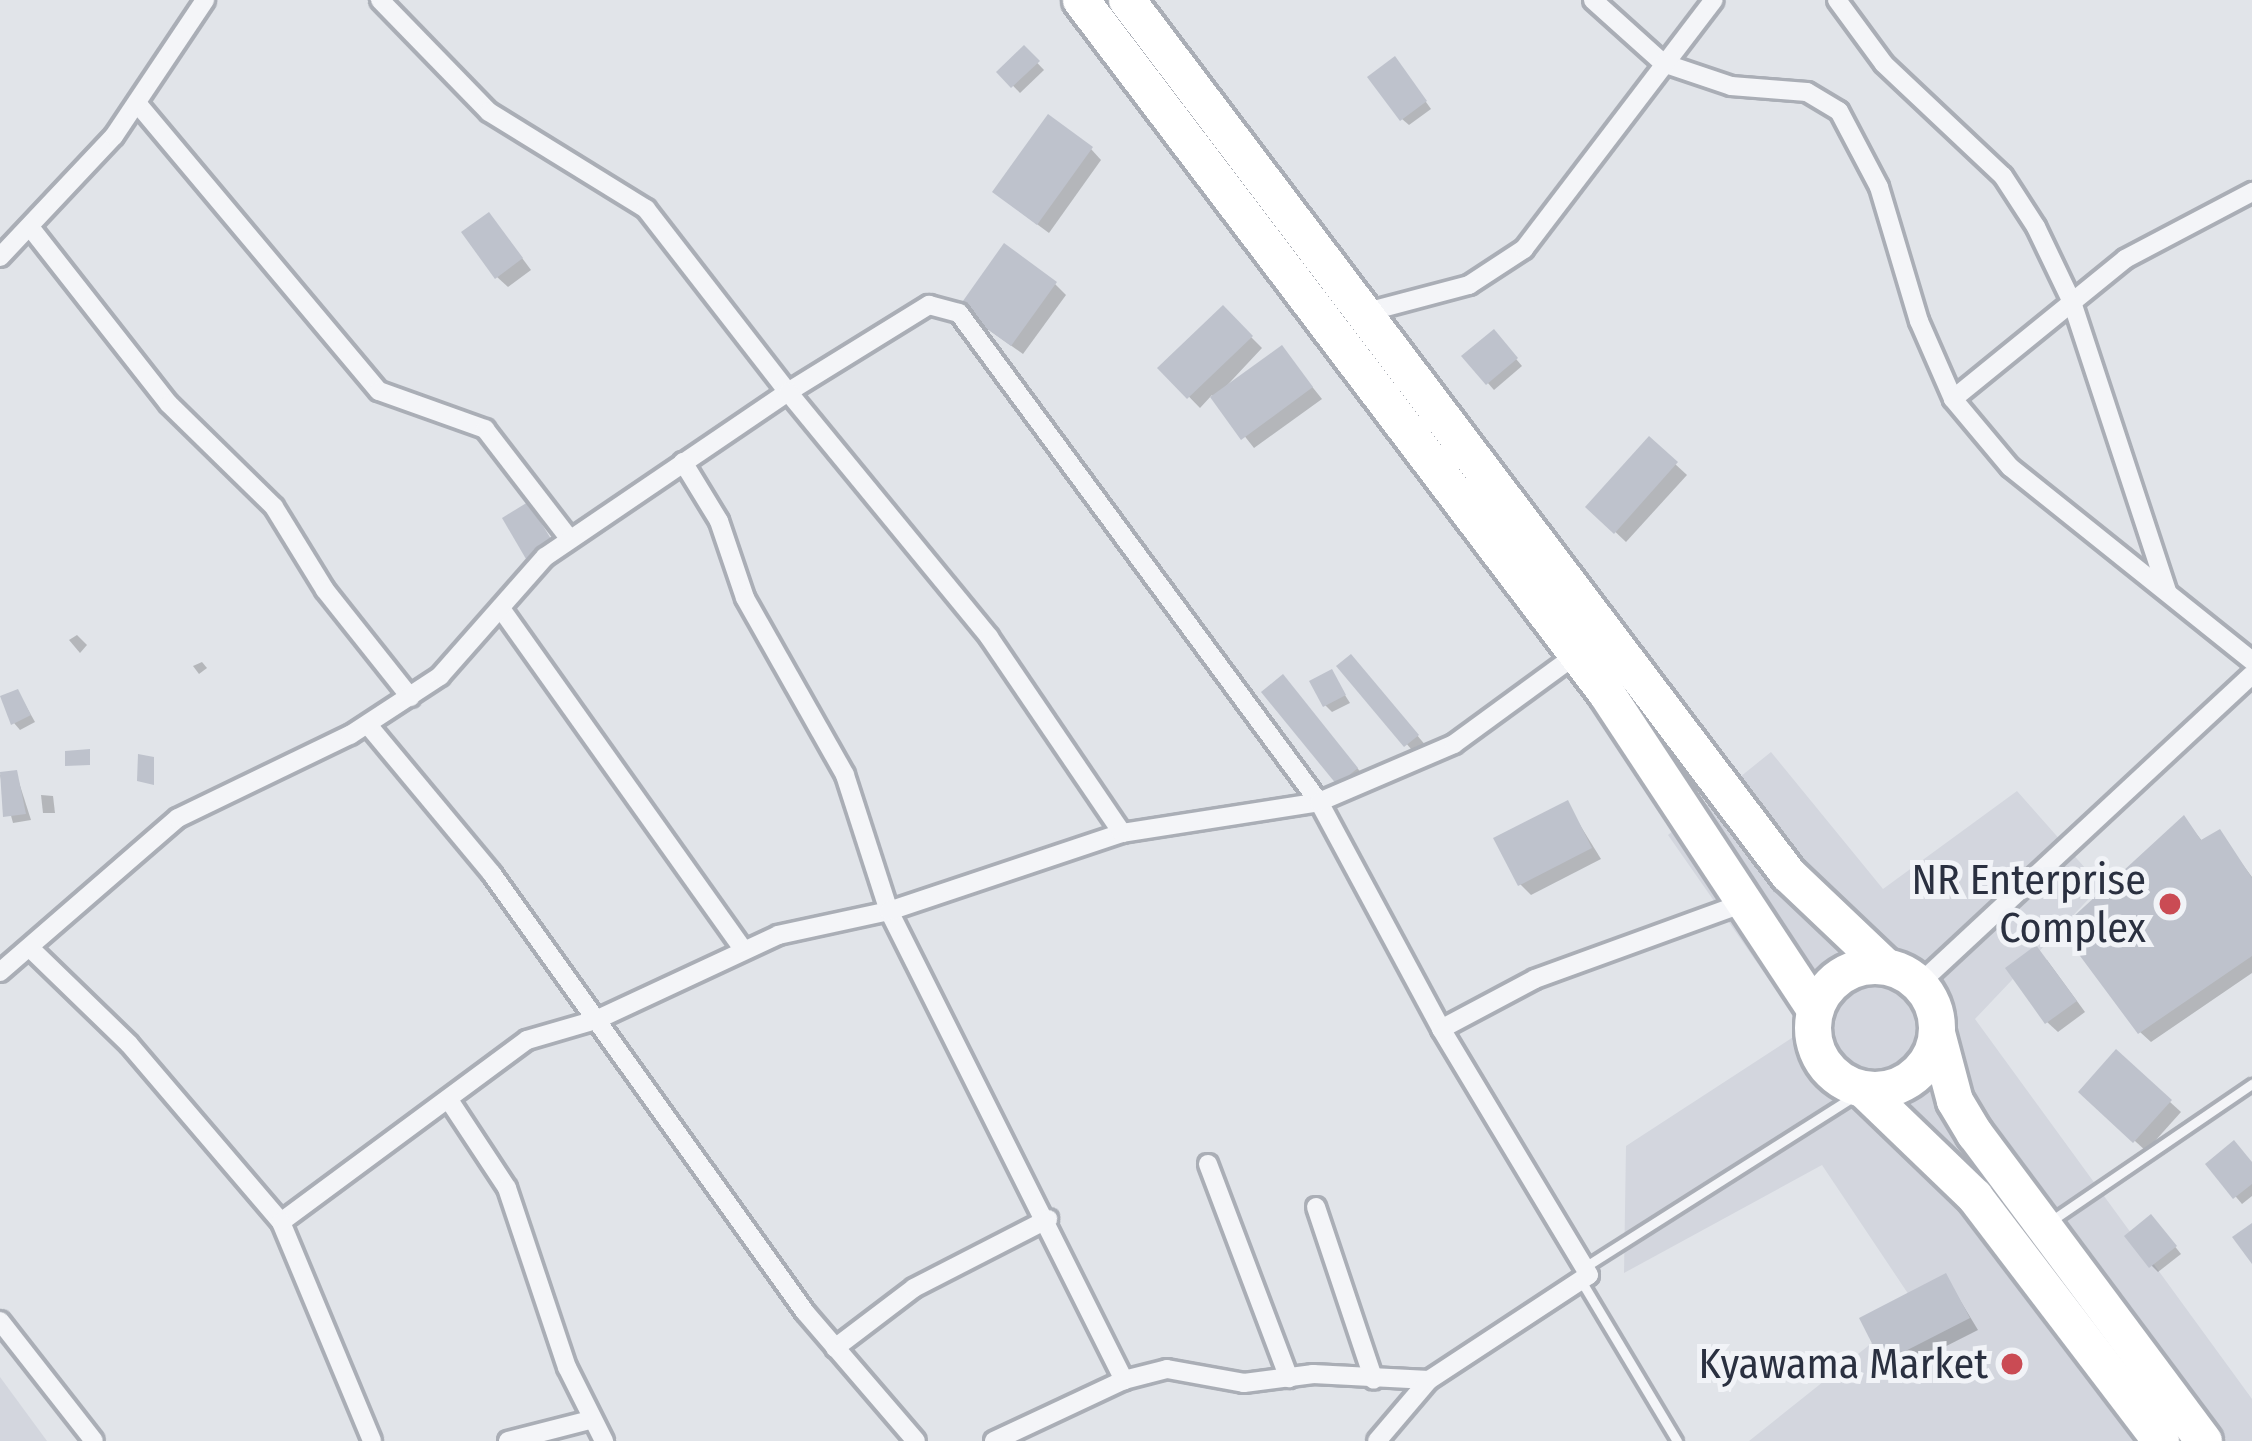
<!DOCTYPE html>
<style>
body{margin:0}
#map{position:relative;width:2252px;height:1441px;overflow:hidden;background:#e1e4e9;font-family:"Fira Sans Condensed",sans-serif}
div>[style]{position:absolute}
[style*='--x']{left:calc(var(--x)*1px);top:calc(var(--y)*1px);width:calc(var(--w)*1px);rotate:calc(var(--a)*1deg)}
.built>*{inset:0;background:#d3d6de}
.shadow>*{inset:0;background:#0003}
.building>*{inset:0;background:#bec2cc}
.roads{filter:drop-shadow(3px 0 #aaaeb6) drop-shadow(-3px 0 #aaaeb6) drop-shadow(0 3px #aaaeb6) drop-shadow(0 -3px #aaaeb6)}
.lane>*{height:9px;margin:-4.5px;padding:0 4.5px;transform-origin:4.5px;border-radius:4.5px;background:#f4f5f8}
.street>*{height:18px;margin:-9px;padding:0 9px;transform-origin:9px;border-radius:9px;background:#f4f5f8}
.highway>*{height:36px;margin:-18px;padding:0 18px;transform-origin:18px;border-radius:18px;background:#fff}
.highway>.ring{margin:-18px;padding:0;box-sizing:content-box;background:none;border:36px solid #fff;border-radius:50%}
.dots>*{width:33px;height:33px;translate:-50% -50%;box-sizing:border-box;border:6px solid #f1f3f7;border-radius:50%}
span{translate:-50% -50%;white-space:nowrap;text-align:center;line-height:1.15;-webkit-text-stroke:10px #f1f3f7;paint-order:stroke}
.poi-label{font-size:42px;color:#2a3040}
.right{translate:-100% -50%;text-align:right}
</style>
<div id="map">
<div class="built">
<div style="clip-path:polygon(1771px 752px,1883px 889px,2017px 791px,2101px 886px,1975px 1019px,2252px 1399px,2252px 1441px,1749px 1441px,1917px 1307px,1822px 1165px,1624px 1273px,1626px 1146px,1804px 1030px,1668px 835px)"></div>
<div style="clip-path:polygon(0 1377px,47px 1441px,0 1441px)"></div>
</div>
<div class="shadow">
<div style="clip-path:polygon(1024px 49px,1044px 70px,1020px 93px,1000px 72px)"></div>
<div style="clip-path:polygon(1401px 67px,1431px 109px,1409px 125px,1402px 119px)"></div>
<div style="clip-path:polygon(1091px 149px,1101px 160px,1049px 233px,1007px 202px)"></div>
<div style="clip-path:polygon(499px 227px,531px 270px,508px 287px,497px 277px)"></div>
<div style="clip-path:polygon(1055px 284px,1066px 295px,1023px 354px,972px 318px)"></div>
<div style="clip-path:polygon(1223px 309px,1262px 348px,1218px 395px,1282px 349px,1322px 399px,1254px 448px,1212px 395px,1200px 408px,1162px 369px)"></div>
<div style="clip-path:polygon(1500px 340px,1522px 366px,1494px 390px,1465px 357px)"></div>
<div style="clip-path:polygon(1649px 440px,1687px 475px,1626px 542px,1589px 507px)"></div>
<div style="clip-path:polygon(77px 635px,87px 645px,80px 653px,69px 640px)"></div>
<div style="clip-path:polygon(202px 662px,207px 668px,199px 674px,193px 666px)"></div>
<div style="clip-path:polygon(1341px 667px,1361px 669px,1427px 747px,1417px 756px)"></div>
<div style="clip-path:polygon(1331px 673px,1350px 703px,1332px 712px,1325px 705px)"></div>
<div style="clip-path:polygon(1293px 689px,1367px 780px,1350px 793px,1339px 783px)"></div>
<div style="clip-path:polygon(18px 692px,35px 722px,20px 730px,14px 723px)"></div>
<div style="clip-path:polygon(16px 773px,31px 820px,13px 823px,0 775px)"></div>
<div style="clip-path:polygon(41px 795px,53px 796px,55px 813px,43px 813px)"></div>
<div style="clip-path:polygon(1567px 804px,1601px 859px,1531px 895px,1520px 884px)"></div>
<div style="clip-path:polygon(2184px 819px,2203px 842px,2219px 833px,2252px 877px,2252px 973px,2151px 1042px,2140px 1032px)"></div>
<div style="clip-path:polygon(2047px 960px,2085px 1012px,2058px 1032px,2047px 1022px)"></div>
<div style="clip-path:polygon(2092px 1102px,2170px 1102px,2181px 1112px,2146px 1151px)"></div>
<div style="clip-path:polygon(2209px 1165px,2252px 1165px,2252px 1196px,2242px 1204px)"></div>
<div style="clip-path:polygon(2157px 1224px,2181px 1254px,2158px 1272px,2152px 1266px)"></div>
<div style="clip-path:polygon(1946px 1277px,1978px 1330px,1895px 1372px,1884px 1362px)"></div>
</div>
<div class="building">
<div style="clip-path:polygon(1024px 45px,1040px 61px,1011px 88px,996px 72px)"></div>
<div style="clip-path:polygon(1395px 56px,1427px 101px,1400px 121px,1367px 77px)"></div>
<div style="clip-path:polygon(1048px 114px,1093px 147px,1037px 225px,992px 192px)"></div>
<div style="clip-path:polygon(489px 212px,523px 258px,495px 279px,461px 232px)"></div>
<div style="clip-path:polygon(1004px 243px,1057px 282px,1011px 346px,958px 308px)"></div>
<div style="clip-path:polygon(1223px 305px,1253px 336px,1187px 399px,1157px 368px)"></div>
<div style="clip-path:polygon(1494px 329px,1518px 358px,1486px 385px,1461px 356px)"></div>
<div style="clip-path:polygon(1282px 345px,1313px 387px,1241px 440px,1210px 397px)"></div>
<div style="clip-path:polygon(1649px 436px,1678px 462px,1614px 534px,1585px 507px)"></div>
<div style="clip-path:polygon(528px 502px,553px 542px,526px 559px,502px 518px)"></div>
<div style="clip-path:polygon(1351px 654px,1419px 735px,1404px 747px,1336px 666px)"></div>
<div style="clip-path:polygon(1332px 669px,1346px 695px,1323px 707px,1309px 681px)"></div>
<div style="clip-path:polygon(1283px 674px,1358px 768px,1337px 785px,1261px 692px)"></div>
<div style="clip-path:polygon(18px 689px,31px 715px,11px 725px,0 696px)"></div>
<div style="clip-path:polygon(90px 749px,90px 765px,65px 766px,65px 751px)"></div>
<div style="clip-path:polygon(138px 754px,154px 757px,154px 785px,137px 781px)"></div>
<div style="clip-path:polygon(17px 770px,26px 814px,3px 817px,0 772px)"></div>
<div style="clip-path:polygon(1568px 800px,1592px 848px,1518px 886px,1493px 838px)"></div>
<div style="clip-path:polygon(2184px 815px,2201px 840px,2220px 829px,2252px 878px,2252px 956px,2138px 1034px,2060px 929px)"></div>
<div style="clip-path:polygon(2036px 945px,2077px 1001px,2045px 1024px,2005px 968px)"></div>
<div style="clip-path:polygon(2116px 1049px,2172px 1100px,2133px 1143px,2078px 1092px)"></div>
<div style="clip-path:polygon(2234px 1140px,2252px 1162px,2252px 1184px,2233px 1199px,2205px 1164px)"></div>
<div style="clip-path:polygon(2151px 1214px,2177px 1246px,2149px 1268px,2124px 1236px)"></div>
<div style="clip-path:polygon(2252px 1223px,2252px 1264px,2232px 1237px)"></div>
<div style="clip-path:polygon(1946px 1273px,1970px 1318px,1882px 1363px,1859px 1318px)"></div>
</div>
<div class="roads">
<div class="lane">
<div style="--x:2048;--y:1223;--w:247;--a:-34.3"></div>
<div style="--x:1588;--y:1265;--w:319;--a:-32.4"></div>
<div style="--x:1583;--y:1284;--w:183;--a:59.1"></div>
</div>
<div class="street">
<div style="--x:380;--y:0;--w:156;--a:45.8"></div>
<div style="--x:489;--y:112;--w:185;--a:31.7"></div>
<div style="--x:646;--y:209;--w:232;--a:52.2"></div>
<div style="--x:788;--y:392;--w:166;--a:-31.7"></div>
<div style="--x:929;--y:305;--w:31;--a:15"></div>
<div style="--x:959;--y:313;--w:607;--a:53.64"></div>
<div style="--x:1319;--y:802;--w:258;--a:61.7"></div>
<div style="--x:1593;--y:0;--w:94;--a:42"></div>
<div style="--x:1663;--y:63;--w:72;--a:18.7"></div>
<div style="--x:1731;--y:86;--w:76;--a:4.5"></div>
<div style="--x:1807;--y:92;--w:37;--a:31"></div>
<div style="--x:1839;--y:111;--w:86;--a:62.2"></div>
<div style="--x:1879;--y:187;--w:140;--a:73.4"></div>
<div style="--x:1919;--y:321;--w:85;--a:66.4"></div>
<div style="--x:1953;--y:399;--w:89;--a:50"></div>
<div style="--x:2010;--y:467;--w:310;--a:38.7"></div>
<div style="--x:1837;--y:0;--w:79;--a:53.7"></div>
<div style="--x:1884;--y:64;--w:163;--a:43.3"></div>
<div style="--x:2003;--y:176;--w:61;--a:57.1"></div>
<div style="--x:2036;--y:227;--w:83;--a:64.4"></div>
<div style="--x:2072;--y:302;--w:304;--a:71.8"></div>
<div style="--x:137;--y:103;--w:376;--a:50"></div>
<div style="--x:379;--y:391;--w:113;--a:19.7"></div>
<div style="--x:485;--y:429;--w:138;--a:52.4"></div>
<div style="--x:30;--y:227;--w:225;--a:51.9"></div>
<div style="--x:169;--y:404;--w:147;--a:44.4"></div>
<div style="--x:274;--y:507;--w:97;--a:58.4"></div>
<div style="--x:325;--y:590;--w:137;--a:51.5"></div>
<div style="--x:0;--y:257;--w:166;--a:-46.7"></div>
<div style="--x:114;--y:136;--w:164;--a:-56.2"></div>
<div style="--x:1363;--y:313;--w:110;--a:-14.8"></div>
<div style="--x:1469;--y:285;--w:66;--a:-33.2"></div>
<div style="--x:1524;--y:249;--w:313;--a:-52.7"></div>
<div style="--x:1953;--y:399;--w:222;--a:-39.1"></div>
<div style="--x:2125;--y:259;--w:144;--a:-27.8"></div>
<div style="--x:683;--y:462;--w:69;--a:58.6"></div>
<div style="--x:719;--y:521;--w:81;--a:71.3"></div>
<div style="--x:745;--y:598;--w:203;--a:60.5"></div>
<div style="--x:845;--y:775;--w:143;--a:72.1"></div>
<div style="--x:889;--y:911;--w:525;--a:63.39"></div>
<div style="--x:502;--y:610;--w:415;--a:54.6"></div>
<div style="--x:368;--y:725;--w:194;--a:50.2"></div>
<div style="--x:492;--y:874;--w:538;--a:54.45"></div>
<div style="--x:805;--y:1312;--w:170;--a:49.3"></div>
<div style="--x:30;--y:948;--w:138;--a:44.1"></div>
<div style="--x:129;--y:1044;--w:234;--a:49.5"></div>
<div style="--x:281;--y:1222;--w:306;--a:-36.5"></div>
<div style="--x:527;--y:1040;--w:72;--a:-16.2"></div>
<div style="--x:596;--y:1020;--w:201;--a:-25"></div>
<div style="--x:778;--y:935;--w:114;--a:-12.2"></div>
<div style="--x:889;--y:911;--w:246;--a:-18.5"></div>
<div style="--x:1122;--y:833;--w:199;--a:-8.9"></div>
<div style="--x:1319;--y:802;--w:147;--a:-23.2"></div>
<div style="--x:1454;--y:744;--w:152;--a:-36.2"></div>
<div style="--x:0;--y:972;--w:235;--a:-40.9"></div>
<div style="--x:178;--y:818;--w:191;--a:-25.8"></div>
<div style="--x:350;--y:735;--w:108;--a:-33.2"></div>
<div style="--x:440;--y:676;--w:159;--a:-48.6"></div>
<div style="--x:545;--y:557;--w:294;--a:-34.2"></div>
<div style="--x:788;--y:392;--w:317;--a:50.6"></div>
<div style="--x:989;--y:637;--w:237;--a:55.8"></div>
<div style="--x:1919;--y:984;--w:454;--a:-42.9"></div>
<div style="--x:449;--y:1100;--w:105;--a:56.6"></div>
<div style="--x:507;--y:1188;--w:189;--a:71.5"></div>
<div style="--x:567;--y:1367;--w:83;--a:63.4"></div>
<div style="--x:1208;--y:1164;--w:229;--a:69.3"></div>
<div style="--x:1316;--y:1207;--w:182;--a:71.5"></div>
<div style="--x:281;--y:1222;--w:237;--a:67.4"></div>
<div style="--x:0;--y:1321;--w:152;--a:51.9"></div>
<div style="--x:835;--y:1348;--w:99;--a:-37.2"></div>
<div style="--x:914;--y:1288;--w:151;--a:-27.2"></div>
<div style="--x:508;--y:1441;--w:85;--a:-14.4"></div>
<div style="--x:994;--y:1441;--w:144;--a:-25.1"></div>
<div style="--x:1124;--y:1380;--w:44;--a:-14.3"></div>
<div style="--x:1167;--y:1369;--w:78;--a:10.3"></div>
<div style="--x:1244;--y:1383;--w:70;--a:-7.4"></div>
<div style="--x:1313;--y:1374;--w:116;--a:3"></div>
<div style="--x:1377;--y:1441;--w:80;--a:-49.6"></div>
<div style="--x:1429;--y:1380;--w:191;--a:-33.3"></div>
<div style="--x:1589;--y:1275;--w:287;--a:-121"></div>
<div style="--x:1441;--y:1029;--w:106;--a:-28"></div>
<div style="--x:1535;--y:979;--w:228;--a:-20"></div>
</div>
<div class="highway">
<div style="--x:1081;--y:0;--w:871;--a:52.84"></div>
<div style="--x:1607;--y:694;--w:378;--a:56.6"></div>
<div style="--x:1127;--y:0;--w:1096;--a:52.9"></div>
<div style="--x:1788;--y:874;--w:134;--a:43.5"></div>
<div class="ring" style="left:1813px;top:966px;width:88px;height:88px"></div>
<div style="--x:1937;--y:1033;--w:70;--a:75.2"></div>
<div style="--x:1955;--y:1101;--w:39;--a:59"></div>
<div style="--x:1975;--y:1134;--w:383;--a:53.3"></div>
<div style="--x:1864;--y:1090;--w:154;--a:43.9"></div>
<div style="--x:1975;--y:1197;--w:307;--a:52.7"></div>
</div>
</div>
<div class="dots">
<div style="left:2170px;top:904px;background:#ca4b54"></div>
<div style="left:2012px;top:1364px;background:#ca4b54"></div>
</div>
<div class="poi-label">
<span class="right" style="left:2146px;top:904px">NR Enterprise<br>Complex</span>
<span class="right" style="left:1988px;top:1364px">Kyawama Market</span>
</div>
</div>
